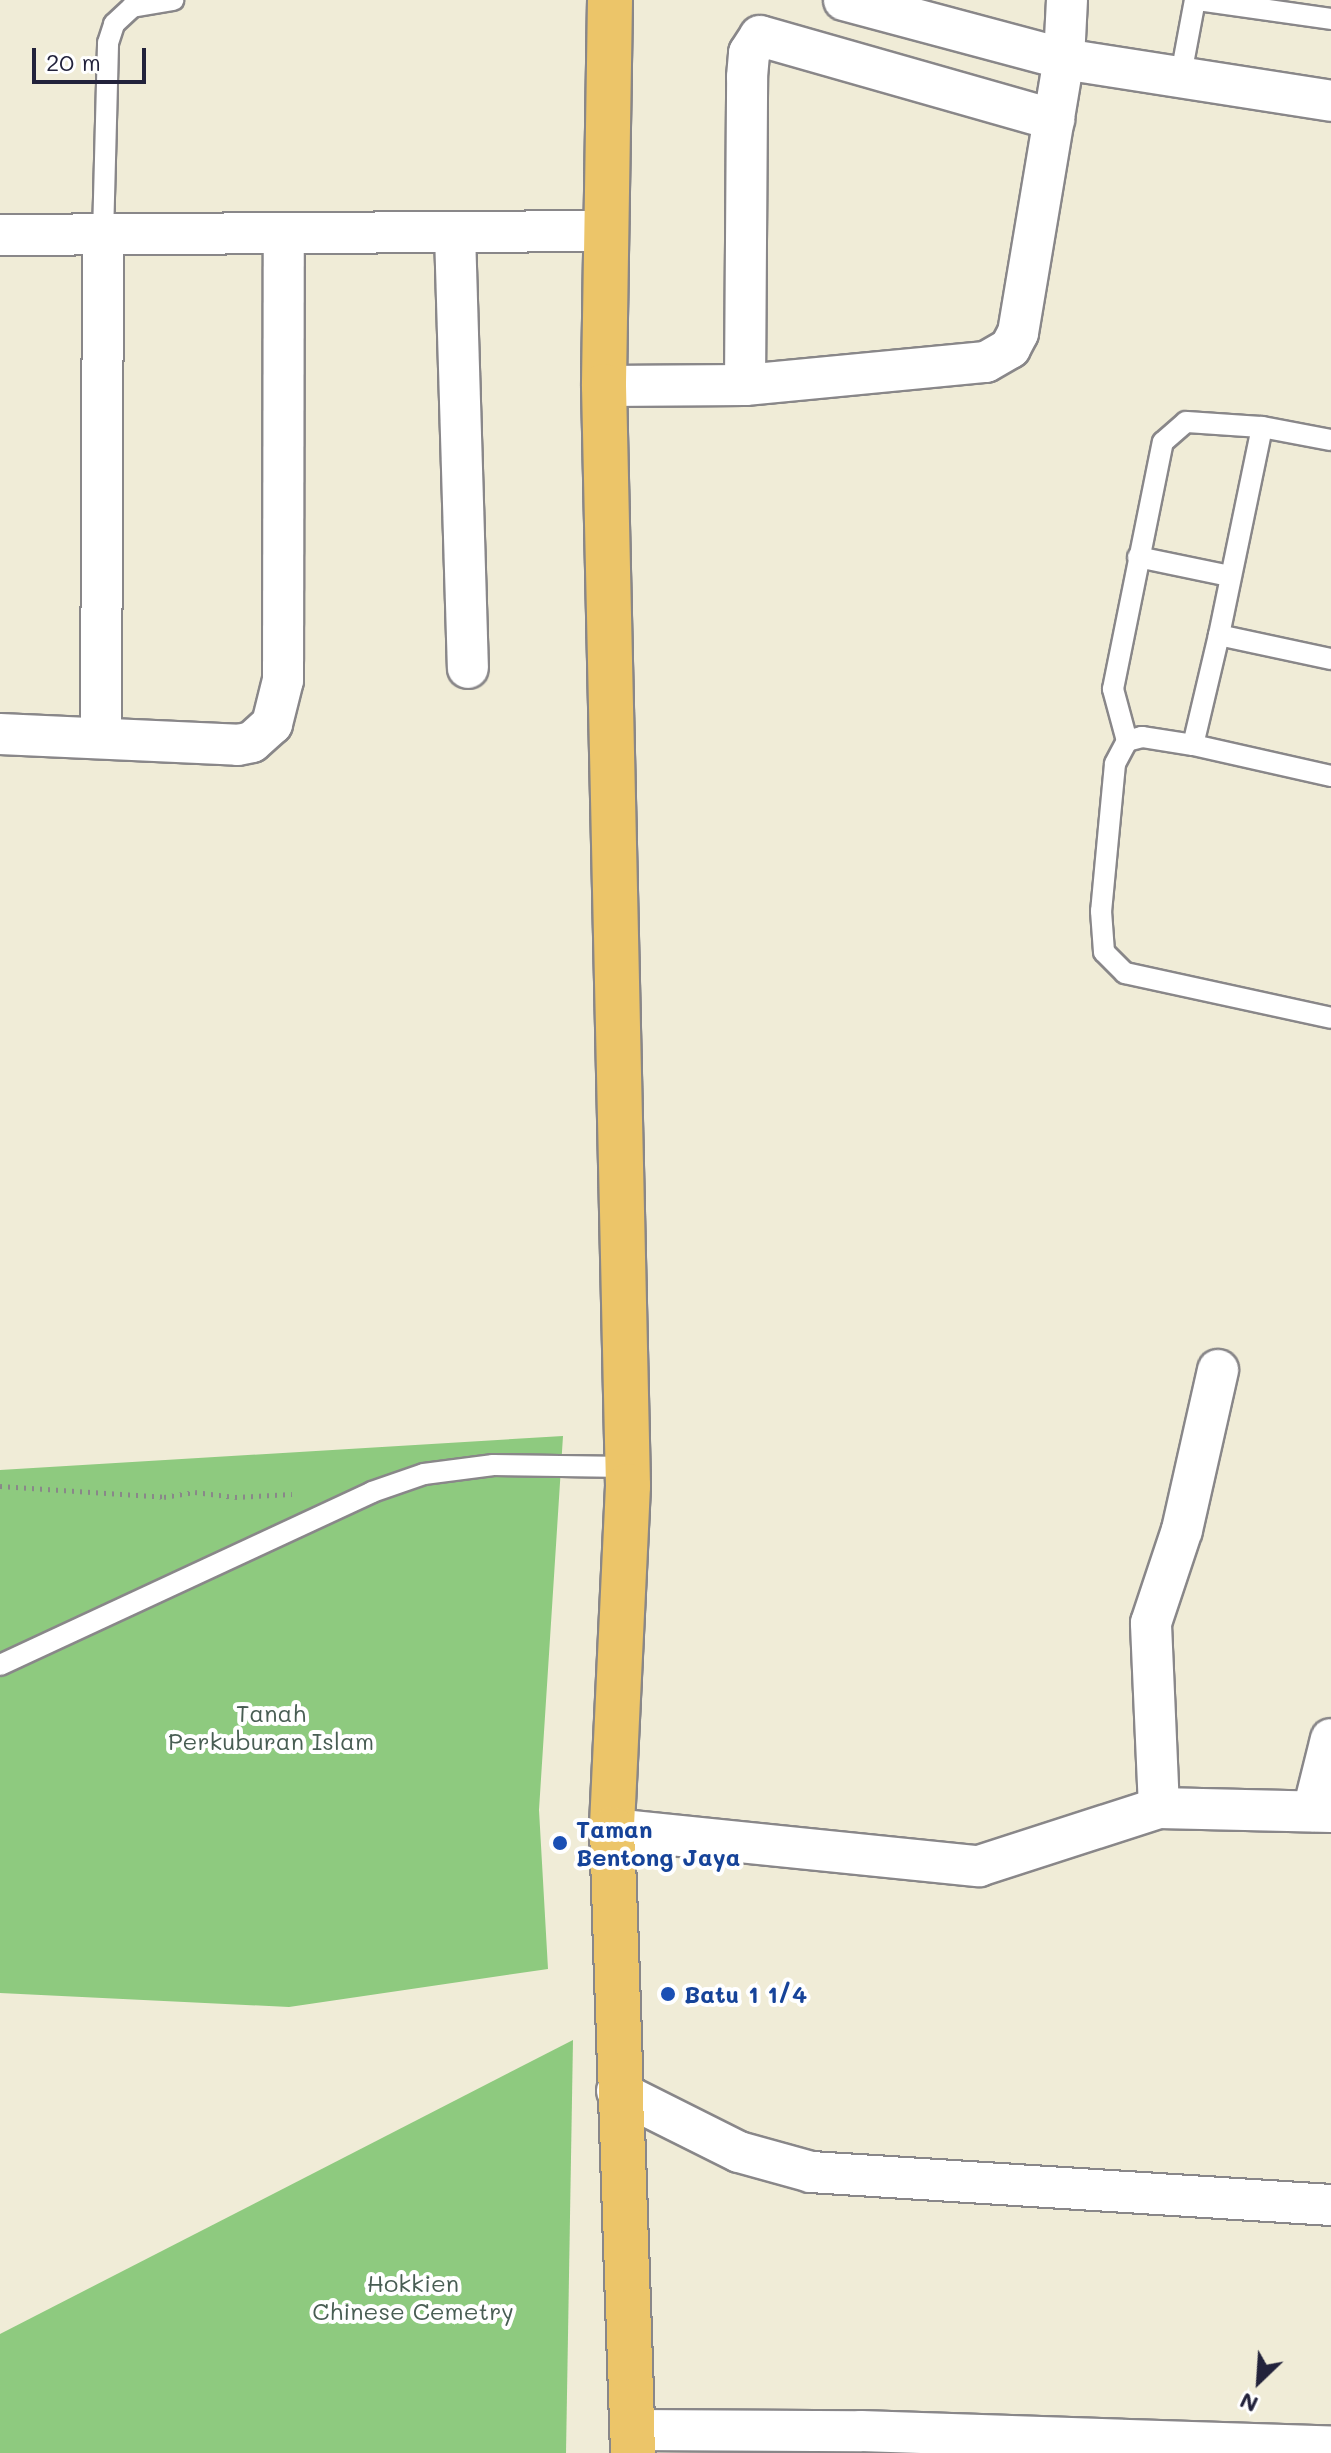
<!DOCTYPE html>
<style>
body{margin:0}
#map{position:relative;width:1331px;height:2453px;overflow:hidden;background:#f0ecd7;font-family:Mali,sans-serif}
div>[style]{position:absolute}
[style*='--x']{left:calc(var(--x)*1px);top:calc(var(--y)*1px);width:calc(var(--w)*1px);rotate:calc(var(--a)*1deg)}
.green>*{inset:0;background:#8eca7f}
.path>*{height:5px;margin-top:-2.5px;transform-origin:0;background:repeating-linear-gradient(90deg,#898789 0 2px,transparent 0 8px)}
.roads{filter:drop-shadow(2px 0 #898789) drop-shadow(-2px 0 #898789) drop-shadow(0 2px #898789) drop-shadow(0 -2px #898789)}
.service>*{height:20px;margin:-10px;padding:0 10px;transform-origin:10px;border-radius:10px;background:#fff}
.minor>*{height:40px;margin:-20px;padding:0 20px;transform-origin:20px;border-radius:20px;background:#fff}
.primary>*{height:44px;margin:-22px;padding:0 22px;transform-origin:22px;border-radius:22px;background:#ecc569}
.dots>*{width:22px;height:22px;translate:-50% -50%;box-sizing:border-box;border:4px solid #fff;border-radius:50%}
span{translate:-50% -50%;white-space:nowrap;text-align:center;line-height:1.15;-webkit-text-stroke:8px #fff;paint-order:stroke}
.park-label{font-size:24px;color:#485d53}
.transit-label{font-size:24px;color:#164399;font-weight:700}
.left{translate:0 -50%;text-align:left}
.north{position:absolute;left:1219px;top:2341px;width:80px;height:80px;-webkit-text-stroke:6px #fff;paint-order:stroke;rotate:205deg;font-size:22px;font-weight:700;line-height:32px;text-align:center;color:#22223b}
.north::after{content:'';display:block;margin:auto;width:28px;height:36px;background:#22223b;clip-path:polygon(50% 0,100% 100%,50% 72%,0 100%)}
.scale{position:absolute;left:32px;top:48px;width:114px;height:36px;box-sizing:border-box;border:4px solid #22223b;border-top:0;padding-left:10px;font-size:24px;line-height:28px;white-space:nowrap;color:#22223b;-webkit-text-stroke:6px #fff;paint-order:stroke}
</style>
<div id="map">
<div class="green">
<div style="clip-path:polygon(563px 1436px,539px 1810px,548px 1969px,289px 2007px,0 1993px,0 1470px)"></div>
<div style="clip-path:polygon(573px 2040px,566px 2453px,0 2453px,0 2334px)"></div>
</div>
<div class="path">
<div style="--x:0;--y:1486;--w:164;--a:3.8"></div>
<div style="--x:164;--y:1497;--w:31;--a:-9"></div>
<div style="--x:195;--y:1492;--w:40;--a:7.1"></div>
<div style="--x:235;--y:1497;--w:57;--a:-3"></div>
</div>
<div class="roads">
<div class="service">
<div style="--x:1198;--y:0;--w:134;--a:8.1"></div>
<div style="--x:1180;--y:80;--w:81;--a:-79.4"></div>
<div style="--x:103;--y:236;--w:193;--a:-88.5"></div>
<div style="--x:108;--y:43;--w:20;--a:-72"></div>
<div style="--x:114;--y:24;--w:25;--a:-43"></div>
<div style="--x:132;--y:7;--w:42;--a:-9.7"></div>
<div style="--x:1138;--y:557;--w:94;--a:11.7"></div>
<div style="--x:1219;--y:635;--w:212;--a:-78.3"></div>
<div style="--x:1262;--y:427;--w:70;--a:10.7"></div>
<div style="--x:1127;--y:741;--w:54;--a:-105.1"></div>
<div style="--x:1113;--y:689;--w:252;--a:-78.6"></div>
<div style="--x:1163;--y:442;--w:30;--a:-41"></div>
<div style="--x:1186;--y:422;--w:76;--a:3.8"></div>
<div style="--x:1193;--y:745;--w:113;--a:-76.7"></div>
<div style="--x:1219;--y:635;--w:115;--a:12.1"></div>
<div style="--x:1331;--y:776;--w:141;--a:-167.3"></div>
<div style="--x:1193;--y:745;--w:52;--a:-171.1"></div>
<div style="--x:1142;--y:737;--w:16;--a:165"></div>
<div style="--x:1127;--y:741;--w:26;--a:118"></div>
<div style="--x:1115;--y:764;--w:148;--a:95.4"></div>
<div style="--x:1101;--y:911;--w:41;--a:85.8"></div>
<div style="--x:1104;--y:952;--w:30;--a:45"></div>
<div style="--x:1125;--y:973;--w:211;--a:12.3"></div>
<div style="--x:0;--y:1665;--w:410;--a:-24.9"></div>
<div style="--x:372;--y:1492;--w:55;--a:-19.1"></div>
<div style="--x:424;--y:1474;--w:70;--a:-7.4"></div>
<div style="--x:493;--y:1465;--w:134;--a:0.9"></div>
</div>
<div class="minor">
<div style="--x:844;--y:0;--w:228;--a:15"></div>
<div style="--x:1064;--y:59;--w:270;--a:8.9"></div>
<div style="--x:455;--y:233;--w:435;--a:88.3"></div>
<div style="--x:0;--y:235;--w:606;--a:-0.38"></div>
<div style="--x:745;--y:385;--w:308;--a:-89.6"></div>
<div style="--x:747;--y:77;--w:24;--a:-85"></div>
<div style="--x:749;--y:53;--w:20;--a:-57"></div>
<div style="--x:760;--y:36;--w:306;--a:15.9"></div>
<div style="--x:604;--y:386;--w:141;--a:-0.4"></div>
<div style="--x:745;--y:385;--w:242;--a:-5.5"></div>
<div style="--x:986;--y:362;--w:28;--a:-30"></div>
<div style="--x:1010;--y:348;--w:17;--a:-62"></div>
<div style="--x:1018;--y:333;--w:278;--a:-80.5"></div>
<div style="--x:1064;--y:59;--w:59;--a:-87.1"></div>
<div style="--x:0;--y:734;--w:238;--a:2.6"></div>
<div style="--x:238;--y:745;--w:14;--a:-12"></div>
<div style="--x:252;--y:742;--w:27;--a:-42"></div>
<div style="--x:272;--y:724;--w:45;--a:-76"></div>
<div style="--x:283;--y:680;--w:445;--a:-89.9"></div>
<div style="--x:101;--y:738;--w:502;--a:-89.77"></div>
<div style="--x:1159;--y:1808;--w:185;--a:-92.5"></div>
<div style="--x:1151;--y:1623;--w:98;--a:-71.6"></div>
<div style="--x:1182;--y:1530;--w:164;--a:-77.3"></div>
<div style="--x:1313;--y:1811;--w:74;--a:-76"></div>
<div style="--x:612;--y:1829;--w:369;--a:5.8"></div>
<div style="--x:979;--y:1866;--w:189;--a:-17.9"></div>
<div style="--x:1159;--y:1808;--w:172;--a:1.3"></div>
<div style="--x:617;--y:2091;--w:136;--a:26.6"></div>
<div style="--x:739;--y:2152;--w:75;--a:15.5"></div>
<div style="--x:811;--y:2172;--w:521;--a:3.63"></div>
<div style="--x:633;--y:2430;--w:228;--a:0.3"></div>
<div style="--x:861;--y:2431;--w:470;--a:1.9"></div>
</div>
<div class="primary">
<div style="--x:610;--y:0;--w:386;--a:90.9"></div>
<div style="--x:604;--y:386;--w:1100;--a:88.75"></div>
<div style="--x:628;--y:1486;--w:343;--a:92.7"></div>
<div style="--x:612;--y:1829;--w:624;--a:88.07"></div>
</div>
</div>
<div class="dots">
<div style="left:560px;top:1843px;background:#1a4fb4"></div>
<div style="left:668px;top:1994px;background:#1a4fb4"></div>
</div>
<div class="park-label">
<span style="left:271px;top:1727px">Tanah<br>Perkuburan Islam</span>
<span style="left:413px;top:2297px">Hokkien<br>Chinese Cemetry</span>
</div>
<div class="transit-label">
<span class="left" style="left:576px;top:1843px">Taman<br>Bentong Jaya</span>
<span class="left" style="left:684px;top:1994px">Batu 1 1/4</span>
</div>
<div class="north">N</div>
<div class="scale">20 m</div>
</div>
